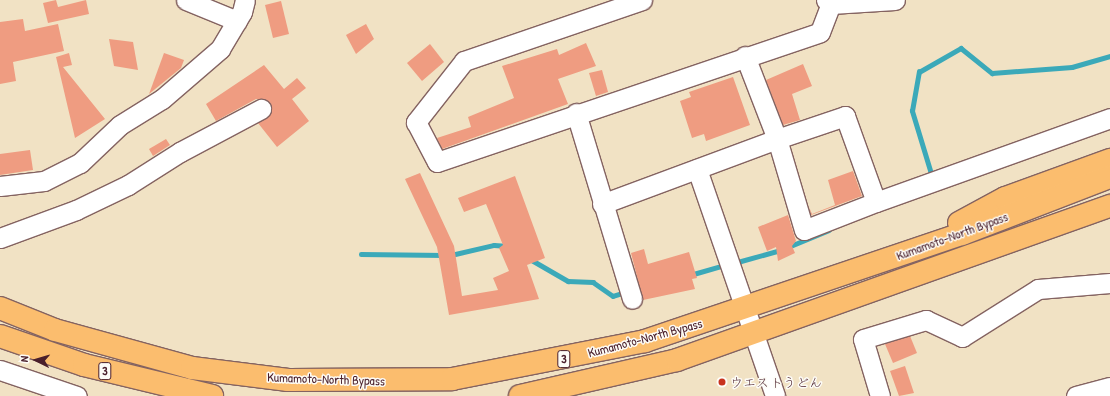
<!DOCTYPE html>
<meta charset="utf-8">
<style>
body{margin:0}
#map{position:relative;width:1110px;height:396px;overflow:hidden;background:#f1e2c4;font-family:"Patrick Hand","Klee One",sans-serif}
div>[style]{position:absolute}
[style*='--x']{left:calc(var(--x)*1px);top:calc(var(--y)*1px);width:calc(var(--w)*1px);rotate:calc(var(--a)*1deg)}
.stream>*{height:4.5px;margin:-2.25px;padding:0 2.25px;transform-origin:2.25px;border-radius:2.25px;background:#3ba9b9}
.building>*{inset:0;background:#ef9c81}
.roads{filter:drop-shadow(1px 0 #846361) drop-shadow(-1px 0 #846361) drop-shadow(0 1px #846361) drop-shadow(0 -1px #846361)}
.minor>*{height:19px;margin:-9.5px;padding:0 9.5px;transform-origin:9.5px;border-radius:9.5px;background:#fff}
.highway>*{height:22px;margin:-11px;padding:0 11px;transform-origin:11px;border-radius:11px;background:#fbbd6e}
.dots>*{width:11px;height:11px;translate:-50% -50%;box-sizing:border-box;border:2px solid #fdfcf7;border-radius:50%}
span{translate:-50% -50%;white-space:nowrap;text-align:center;line-height:1.15;-webkit-text-stroke:3px #fdfcf7;paint-order:stroke}
.shield-label span{padding:1px 3px;background:#fdfcf7;border:1px solid;border-radius:3px;-webkit-text-stroke-width:0}
.shield-label{font-size:12px;color:#4a1f2b;font-weight:700}
.street-label{font-size:13px;color:#4a1f2b}
.poi-label{font-size:13px;color:#4a1f2b}
.left{translate:0 -50%;text-align:left}
.north{position:absolute;left:16px;top:340px;width:40px;height:40px;-webkit-text-stroke:3px #fdfcf7;paint-order:stroke;rotate:275deg;font-size:11px;font-weight:700;line-height:16px;text-align:center;color:#4a1f2b}
.north::after{content:'';display:block;margin:auto;width:14px;height:18px;background:#4a1f2b;clip-path:polygon(50% 0,100% 100%,50% 72%,0 100%)}
</style>
<div id="map">
<div class="stream">
<div style="--x:932;--y:177;--w:69;--a:-106.9"></div>
<div style="--x:912;--y:111;--w:40;--a:-80"></div>
<div style="--x:919;--y:72;--w:48;--a:-29.7"></div>
<div style="--x:961;--y:48;--w:40;--a:39"></div>
<div style="--x:992;--y:73;--w:80;--a:-4.3"></div>
<div style="--x:1072;--y:67;--w:40;--a:-16"></div>
<div style="--x:788;--y:247;--w:44;--a:-22.5"></div>
<div style="--x:361;--y:254;--w:83;--a:0.7"></div>
<div style="--x:451;--y:255;--w:44;--a:-13.1"></div>
<div style="--x:494;--y:245;--w:14;--a:4"></div>
<div style="--x:530;--y:259;--w:44;--a:30.1"></div>
<div style="--x:568;--y:281;--w:25;--a:2"></div>
<div style="--x:593;--y:282;--w:24;--a:35"></div>
<div style="--x:613;--y:296;--w:13;--a:-18"></div>
<div style="--x:734;--y:263;--w:49;--a:-15.5"></div>
<div style="--x:690;--y:275;--w:36;--a:-16"></div>
</div>
<div class="building">
<div style="clip-path:polygon(56px 0,58px 7px,86px 0,89px 14px,48px 23px,43px 3px)"></div>
<div style="clip-path:polygon(281px 1px,289px 34px,273px 38px,265px 5px)"></div>
<div style="clip-path:polygon(23px 19px,25px 31px,58px 24px,64px 51px,13px 62px,16px 81px,0 84px,0 22px)"></div>
<div style="clip-path:polygon(366px 24px,374px 39px,356px 54px,346px 35px)"></div>
<div style="clip-path:polygon(109px 39px,133px 42px,138px 70px,114px 66px)"></div>
<div style="clip-path:polygon(586px 43px,596px 66px,558px 79px,568px 104px,442px 149px,437px 138px,471px 127px,468px 117px,514px 98px,502px 66px,557px 49px,559px 55px)"></div>
<div style="clip-path:polygon(430px 44px,444px 62px,422px 81px,407px 63px)"></div>
<div style="clip-path:polygon(69px 53px,72px 65px,63px 67px,105px 119px,75px 138px,56px 57px)"></div>
<div style="clip-path:polygon(164px 53px,184px 60px,181px 68px,149px 94px)"></div>
<div style="clip-path:polygon(803px 64px,812px 86px,792px 94px,800px 120px,783px 125px,766px 80px)"></div>
<div style="clip-path:polygon(264px 65px,284px 89px,297px 78px,306px 88px,292px 99px,309px 121px,277px 147px,258px 123px,270px 114px,271px 104px,266px 100px,256px 99px,216px 121px,206px 104px)"></div>
<div style="clip-path:polygon(602px 70px,608px 92px,596px 96px,589px 73px)"></div>
<div style="clip-path:polygon(733px 77px,750px 125px,706px 141px,704px 134px,692px 138px,680px 101px,691px 97px,689px 92px)"></div>
<div style="clip-path:polygon(166px 139px,170px 145px,153px 156px,149px 149px)"></div>
<div style="clip-path:polygon(30px 150px,33px 170px,0 175px,0 154px)"></div>
<div style="clip-path:polygon(853px 171px,862px 196px,811px 215px,809px 207px,812px 214px,835px 205px,828px 180px)"></div>
<div style="clip-path:polygon(420px 173px,454px 246px,462px 296px,498px 290px,493px 278px,509px 271px,499px 248px,503px 245px,486px 204px,464px 212px,458px 198px,515px 176px,545px 258px,527px 265px,539px 299px,449px 315px,437px 247px,405px 179px)"></div>
<div style="clip-path:polygon(788px 215px,796px 241px,792px 246px,795px 253px,778px 261px,776px 247px,767px 251px,758px 227px)"></div>
<div style="clip-path:polygon(644px 249px,648px 264px,689px 252px,697px 278px,692px 279px,695px 289px,643px 300px,631px 253px)"></div>
<div style="clip-path:polygon(910px 336px,917px 353px,893px 363px,885px 344px)"></div>
<div style="clip-path:polygon(905px 366px,914px 393px,899px 396px,890px 371px)"></div>
</div>
<div class="roads">
<div class="minor">
<div style="--x:186;--y:0;--w:55;--a:22.4"></div>
<div style="--x:642;--y:0;--w:188;--a:161.1"></div>
<div style="--x:464;--y:61;--w:78;--a:128.2"></div>
<div style="--x:416;--y:122;--w:45;--a:62.3"></div>
<div style="--x:437;--y:162;--w:404;--a:-18.7"></div>
<div style="--x:820;--y:32;--w:30;--a:-69"></div>
<div style="--x:826;--y:0;--w:6;--a:39"></div>
<div style="--x:831;--y:4;--w:64;--a:-3.6"></div>
<div style="--x:576;--y:113;--w:194;--a:73.2"></div>
<div style="--x:697;--y:169;--w:240;--a:71"></div>
<div style="--x:0;--y:186;--w:44;--a:-6.5"></div>
<div style="--x:44;--y:181;--w:40;--a:-26.6"></div>
<div style="--x:80;--y:163;--w:55;--a:-43.5"></div>
<div style="--x:120;--y:125;--w:49;--a:-31.8"></div>
<div style="--x:162;--y:99;--w:77;--a:-40.8"></div>
<div style="--x:220;--y:49;--w:43;--a:-59.3"></div>
<div style="--x:242;--y:12;--w:12;--a:-76"></div>
<div style="--x:876;--y:202;--w:249;--a:-19.7"></div>
<div style="--x:602;--y:204;--w:187;--a:-20.4"></div>
<div style="--x:777;--y:139;--w:72;--a:-18.7"></div>
<div style="--x:845;--y:116;--w:91;--a:70.2"></div>
<div style="--x:876;--y:202;--w:77;--a:158.7"></div>
<div style="--x:804;--y:230;--w:95;--a:-106.5"></div>
<div style="--x:777;--y:139;--w:89;--a:-111.1"></div>
<div style="--x:0;--y:238;--w:81;--a:-20.2"></div>
<div style="--x:76;--y:210;--w:58;--a:-25.7"></div>
<div style="--x:128;--y:185;--w:62;--a:-32.4"></div>
<div style="--x:180;--y:152;--w:92;--a:-28"></div>
<div style="--x:0;--y:370;--w:81;--a:18.7"></div>
<div style="--x:880;--y:396;--w:59;--a:-106.6"></div>
<div style="--x:863;--y:339;--w:66;--a:-16.8"></div>
<div style="--x:926;--y:320;--w:40;--a:25"></div>
<div style="--x:962;--y:337;--w:90;--a:-32.3"></div>
<div style="--x:1038;--y:289;--w:72;--a:-4.8"></div>
<div style="--x:1076;--y:396;--w:35;--a:-15"></div>
</div>
<div class="highway">
<div style="--x:959;--y:223;--w:52;--a:-28.5"></div>
<div style="--x:1005;--y:198;--w:112;--a:-19.9"></div>
<div style="--x:0;--y:308;--w:59;--a:21.8"></div>
<div style="--x:55;--y:330;--w:142;--a:15.5"></div>
<div style="--x:192;--y:368;--w:97;--a:7.1"></div>
<div style="--x:288;--y:380;--w:164;--a:-0.3"></div>
<div style="--x:452;--y:379;--w:197;--a:-11.1"></div>
<div style="--x:645;--y:341;--w:335;--a:-18.7"></div>
<div style="--x:962;--y:234;--w:159;--a:-21.1"></div>
<div style="--x:0;--y:336;--w:89;--a:19"></div>
<div style="--x:84;--y:365;--w:132;--a:13.6"></div>
<div style="--x:520;--y:396;--w:161;--a:-12.9"></div>
<div style="--x:677;--y:360;--w:460;--a:-19.6"></div>
</div>
</div>
<div class="dots">
<div style="left:722px;top:382px;background:#c8321e"></div>
</div>
<div class="shield-label">
<span style="left:564px;top:359px">3</span>
<span style="left:105px;top:371px">3</span>
</div>
<div class="street-label">
<span style="left:952px;top:236px;rotate:-20deg">Kumamoto-North Bypass</span>
<span style="left:645px;top:338px;rotate:-15deg">Kumamoto-North Bypass</span>
<span style="left:326px;top:379px;rotate:2deg">Kumamoto-North Bypass</span>
</div>
<div class="poi-label">
<span class="left" style="left:730px;top:382px">ウエストうどん</span>
</div>
<div class="north">N</div>
</div>
